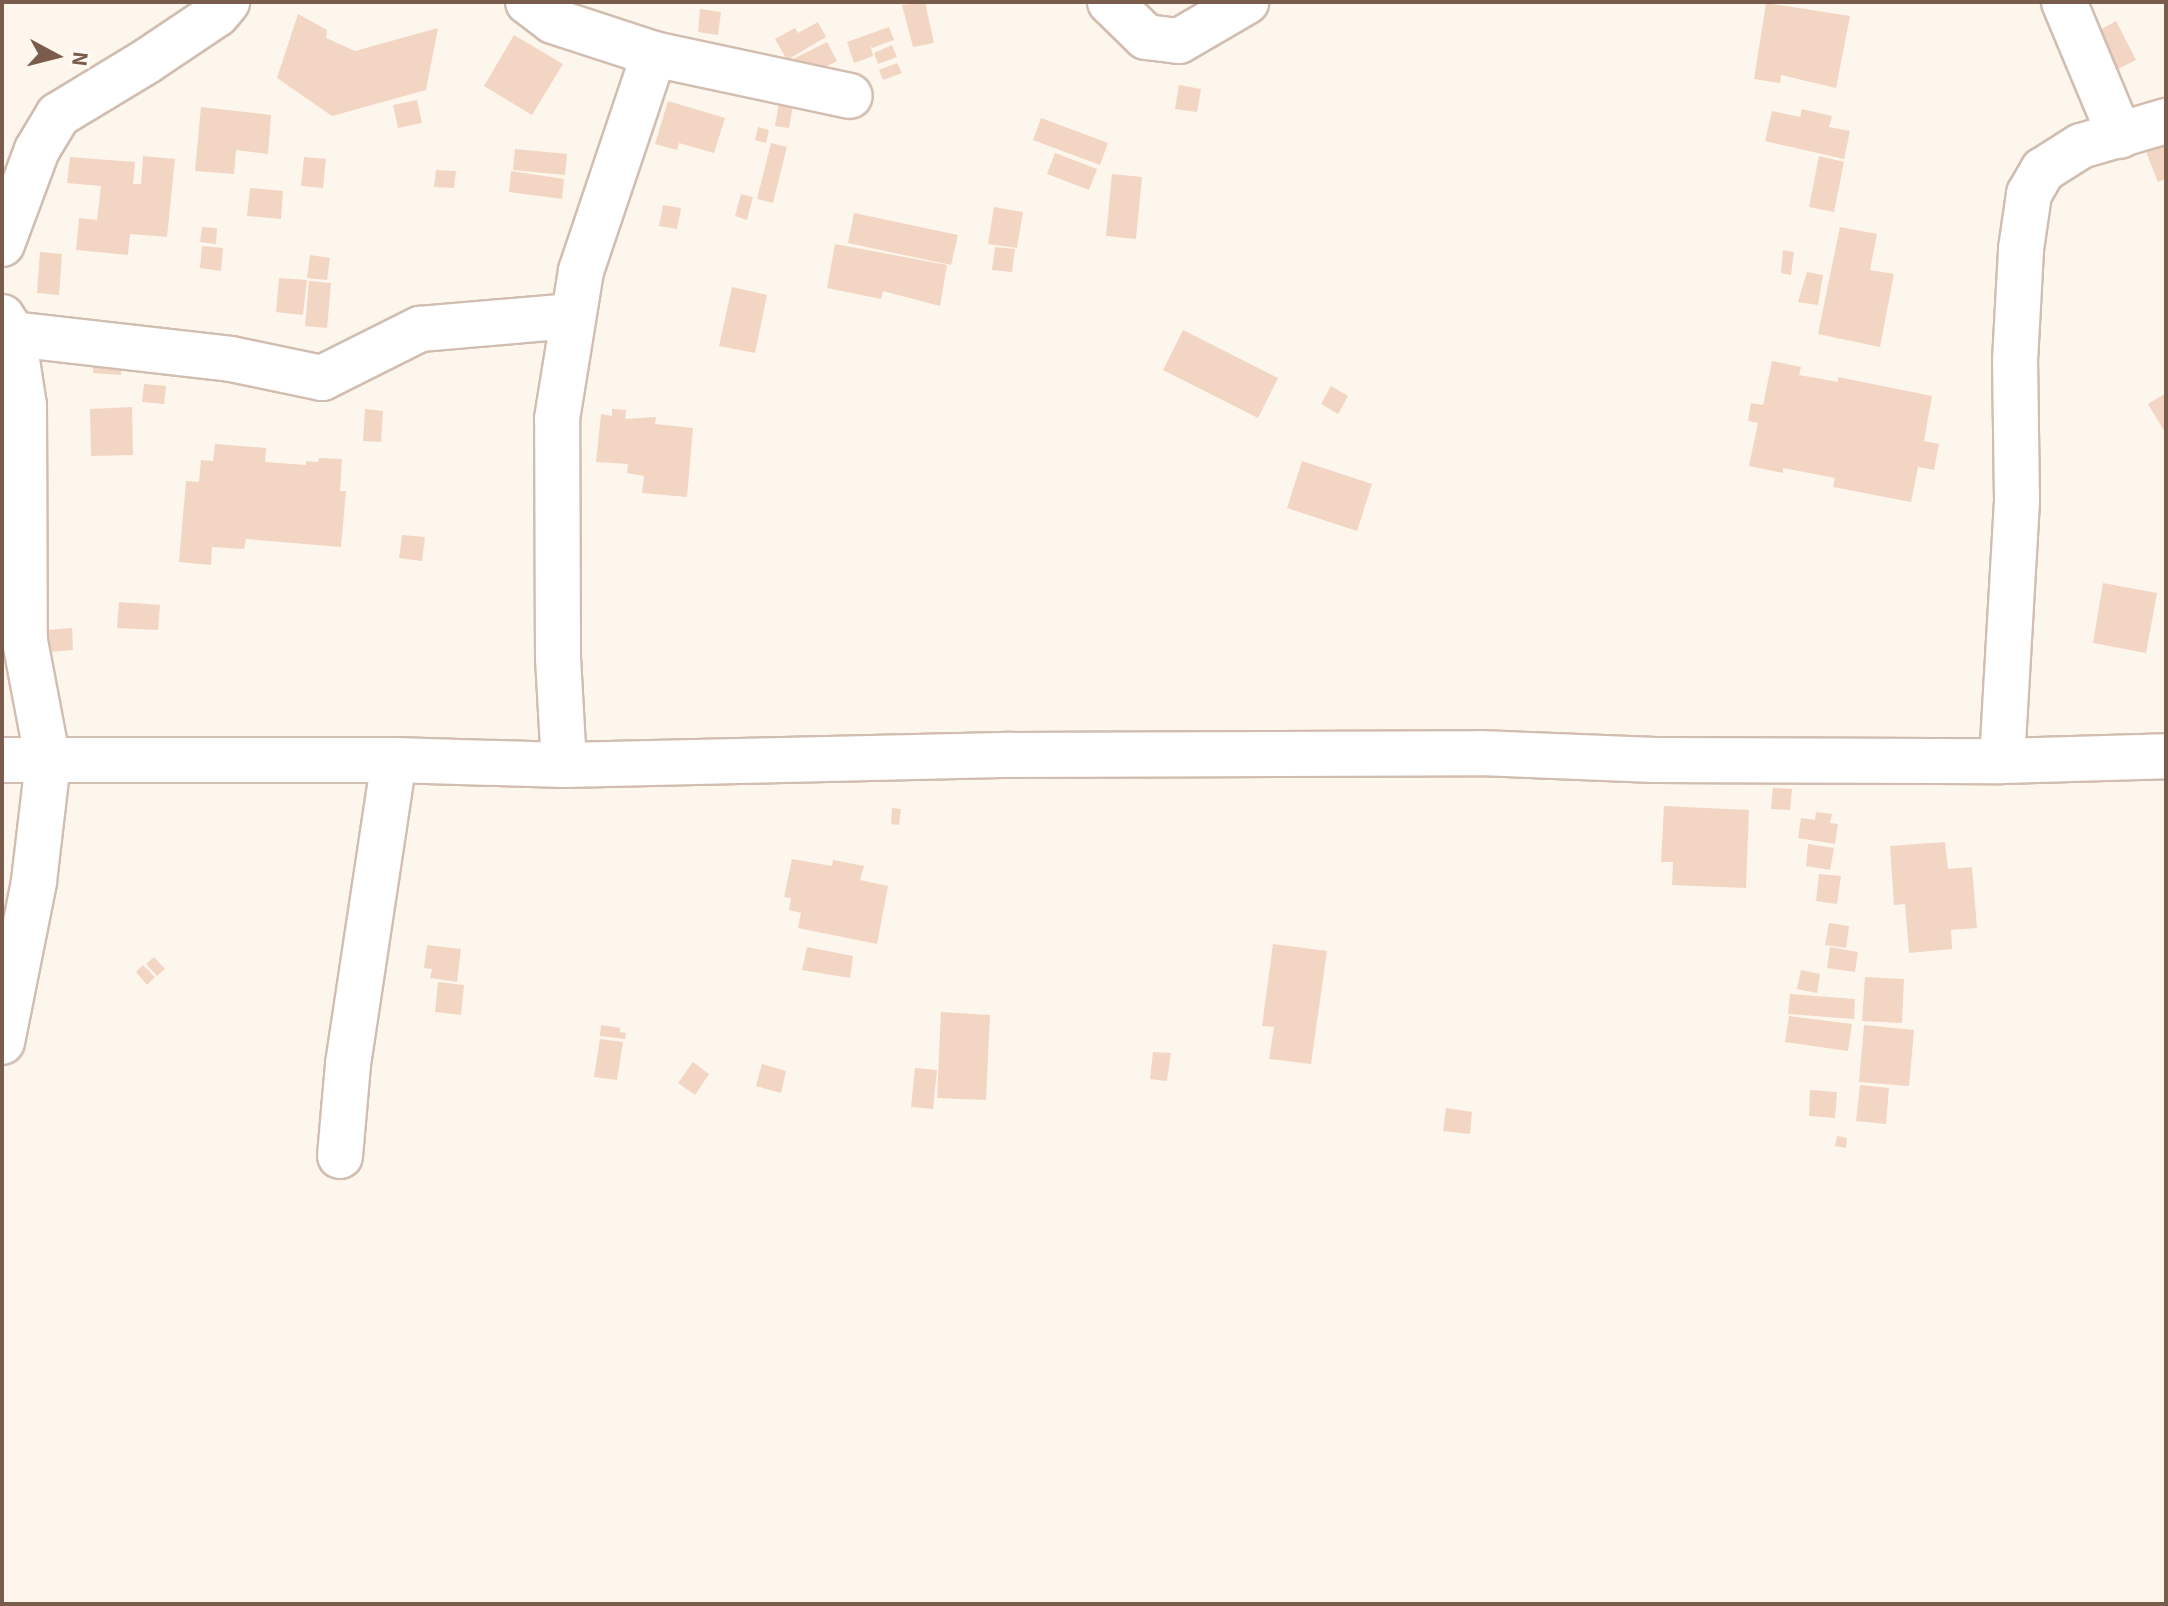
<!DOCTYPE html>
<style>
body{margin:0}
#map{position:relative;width:2168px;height:1606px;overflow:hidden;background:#fdf6ec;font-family:"Source Sans 3",sans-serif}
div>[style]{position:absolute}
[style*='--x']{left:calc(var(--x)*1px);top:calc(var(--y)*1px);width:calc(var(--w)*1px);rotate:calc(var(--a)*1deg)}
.building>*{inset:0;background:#f3d5c3}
.roads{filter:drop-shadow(2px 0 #d1beb0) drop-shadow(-2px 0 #d1beb0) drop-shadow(0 2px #d1beb0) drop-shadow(0 -2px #d1beb0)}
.street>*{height:44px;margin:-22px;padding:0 22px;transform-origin:22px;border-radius:22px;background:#fff}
span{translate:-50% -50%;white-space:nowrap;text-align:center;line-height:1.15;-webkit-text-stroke:6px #fffaf3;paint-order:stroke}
.frame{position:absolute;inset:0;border:4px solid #7a5c4d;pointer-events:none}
.north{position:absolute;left:16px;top:16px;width:80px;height:80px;-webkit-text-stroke:6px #fffaf3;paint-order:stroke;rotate:97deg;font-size:22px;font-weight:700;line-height:32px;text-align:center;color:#7a5c4d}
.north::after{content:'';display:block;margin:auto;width:28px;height:36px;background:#7a5c4d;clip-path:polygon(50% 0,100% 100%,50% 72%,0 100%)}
</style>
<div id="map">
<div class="building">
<div style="clip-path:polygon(925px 2px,934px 43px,913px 47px,902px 5px)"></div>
<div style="clip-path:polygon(1766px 3px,1850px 16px,1836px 88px,1781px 75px,1780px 83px,1754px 79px)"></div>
<div style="clip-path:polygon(700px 9px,721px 12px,718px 35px,698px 32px)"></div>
<div style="clip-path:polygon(298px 14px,327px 30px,326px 38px,355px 51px,438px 28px,426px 90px,332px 116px,277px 78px)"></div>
<div style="clip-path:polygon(2116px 21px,2136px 60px,2116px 70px,2096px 32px)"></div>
<div style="clip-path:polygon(818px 22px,826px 37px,787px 60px,775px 39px,795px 28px,798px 33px)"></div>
<div style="clip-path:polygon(889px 27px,894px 40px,872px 48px,870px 44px,873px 56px,854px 63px,847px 42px)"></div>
<div style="clip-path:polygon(514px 35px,563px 64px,532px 115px,484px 86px)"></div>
<div style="clip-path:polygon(827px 42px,837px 61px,797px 82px,787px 62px)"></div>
<div style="clip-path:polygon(892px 45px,897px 57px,878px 64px,874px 53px)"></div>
<div style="clip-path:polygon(897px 63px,902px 73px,883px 80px,879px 70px)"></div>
<div style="clip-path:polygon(1179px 85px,1201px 89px,1197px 112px,1175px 109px)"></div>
<div style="clip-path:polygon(417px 100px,422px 123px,398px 128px,393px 105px)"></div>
<div style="clip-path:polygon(668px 101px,725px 118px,714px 153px,679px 143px,677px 150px,655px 144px)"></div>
<div style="clip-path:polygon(779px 103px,793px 105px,789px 128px,775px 126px)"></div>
<div style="clip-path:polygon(201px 107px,271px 115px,268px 154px,236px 150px,234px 174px,195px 171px)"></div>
<div style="clip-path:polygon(1802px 109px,1832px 116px,1829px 127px,1850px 131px,1844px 159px,1765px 141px,1772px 111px,1800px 117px)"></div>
<div style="clip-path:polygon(1041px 118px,1108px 143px,1100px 165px,1033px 140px)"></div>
<div style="clip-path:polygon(758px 127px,769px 130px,766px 143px,755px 140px)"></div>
<div style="clip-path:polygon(771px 143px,787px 147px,773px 203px,757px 199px)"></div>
<div style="clip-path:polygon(2166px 144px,2166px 179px,2158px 182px,2146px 152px)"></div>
<div style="clip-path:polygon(515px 149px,567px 154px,565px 175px,513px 170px)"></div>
<div style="clip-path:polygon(1055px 153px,1097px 169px,1089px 190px,1047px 174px)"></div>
<div style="clip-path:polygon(143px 156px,175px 159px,167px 237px,130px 234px,128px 255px,76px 250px,79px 218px,97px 220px,101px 186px,67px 183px,70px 157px,135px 162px,133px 184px,141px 184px)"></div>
<div style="clip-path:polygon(1819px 156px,1844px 162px,1834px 212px,1809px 207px)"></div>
<div style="clip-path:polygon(304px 157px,326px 159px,323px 188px,301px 186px)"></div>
<div style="clip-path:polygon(436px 170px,456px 171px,454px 188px,434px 187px)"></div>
<div style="clip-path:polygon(511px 171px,564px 179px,562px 199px,509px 192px)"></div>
<div style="clip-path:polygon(1112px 174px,1142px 177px,1136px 239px,1106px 236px)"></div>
<div style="clip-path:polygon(250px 188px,283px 191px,281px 219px,247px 216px)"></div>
<div style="clip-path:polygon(741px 194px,753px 197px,747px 220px,735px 216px)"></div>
<div style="clip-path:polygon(663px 205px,681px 208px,677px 229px,659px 226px)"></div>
<div style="clip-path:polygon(994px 207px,1023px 212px,1017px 248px,988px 244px)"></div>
<div style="clip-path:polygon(854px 213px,958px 235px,951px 265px,848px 243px)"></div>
<div style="clip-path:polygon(202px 227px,217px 228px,216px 244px,200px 242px)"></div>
<div style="clip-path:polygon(1840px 227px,1877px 234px,1870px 270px,1894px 274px,1880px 347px,1818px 334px)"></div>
<div style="clip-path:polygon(835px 244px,947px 265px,940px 306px,883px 291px,881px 299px,827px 288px)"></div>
<div style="clip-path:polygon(202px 246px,223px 248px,221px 271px,200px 268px)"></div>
<div style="clip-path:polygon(995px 247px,1015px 249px,1012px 272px,992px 270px)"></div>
<div style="clip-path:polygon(1783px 250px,1794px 252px,1791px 275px,1781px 273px)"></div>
<div style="clip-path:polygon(40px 252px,62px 254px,59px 295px,37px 293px)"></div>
<div style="clip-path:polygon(310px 255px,330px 258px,327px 280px,307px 278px)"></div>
<div style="clip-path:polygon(1807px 272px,1823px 275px,1818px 305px,1798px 302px)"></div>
<div style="clip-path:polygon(279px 278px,307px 280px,303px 315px,276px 312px)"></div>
<div style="clip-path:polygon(309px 281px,331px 283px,327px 328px,305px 326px)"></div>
<div style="clip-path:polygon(732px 287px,767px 295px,755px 353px,719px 346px)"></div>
<div style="clip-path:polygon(1183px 330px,1278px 378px,1258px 418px,1163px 370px)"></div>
<div style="clip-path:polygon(94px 352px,122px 354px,121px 375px,93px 373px)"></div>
<div style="clip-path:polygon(1772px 361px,1801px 367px,1799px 375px,1838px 382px,1838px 377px,1932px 396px,1924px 441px,1939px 444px,1934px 470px,1918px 467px,1911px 502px,1833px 487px,1835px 478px,1783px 468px,1783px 473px,1749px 466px,1758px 423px,1748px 421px,1751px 403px,1763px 405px)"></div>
<div style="clip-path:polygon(144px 384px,166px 386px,164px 404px,142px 402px)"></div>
<div style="clip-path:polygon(1331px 386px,1348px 396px,1338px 414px,1321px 404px)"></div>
<div style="clip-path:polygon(2166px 393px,2166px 434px,2148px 404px)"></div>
<div style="clip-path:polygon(132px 407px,133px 455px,91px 456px,90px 409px)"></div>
<div style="clip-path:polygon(365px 409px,383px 411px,381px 442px,363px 441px)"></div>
<div style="clip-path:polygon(612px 409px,626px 410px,625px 419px,656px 417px,655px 424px,693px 428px,687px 497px,642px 493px,644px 476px,627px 473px,628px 464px,596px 462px,601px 414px,612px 416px)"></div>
<div style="clip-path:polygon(215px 444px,266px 448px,265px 462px,306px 465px,306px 461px,318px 462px,319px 458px,342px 459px,340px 491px,346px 491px,341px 547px,246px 539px,244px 549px,212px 547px,211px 565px,179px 562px,186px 481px,199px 482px,201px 460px,213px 461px)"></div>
<div style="clip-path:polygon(1302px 461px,1372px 484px,1357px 531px,1287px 508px)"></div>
<div style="clip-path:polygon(402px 535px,425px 537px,422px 561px,399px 558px)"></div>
<div style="clip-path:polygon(2103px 583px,2157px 593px,2146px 653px,2093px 643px)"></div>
<div style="clip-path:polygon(119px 602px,160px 605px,158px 630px,117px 628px)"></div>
<div style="clip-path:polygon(72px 628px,73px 650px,37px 653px,35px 631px)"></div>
<div style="clip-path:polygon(1773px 788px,1792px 789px,1790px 810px,1771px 809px)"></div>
<div style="clip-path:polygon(1664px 806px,1749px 810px,1746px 888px,1672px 885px,1673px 862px,1661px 862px)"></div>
<div style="clip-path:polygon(892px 808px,901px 809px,899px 825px,891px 824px)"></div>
<div style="clip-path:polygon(1816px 812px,1832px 814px,1830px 823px,1838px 824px,1835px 844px,1798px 838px,1801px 818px,1815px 820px)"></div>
<div style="clip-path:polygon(1945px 842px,1948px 869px,1972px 867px,1977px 928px,1951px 930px,1952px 949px,1909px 953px,1905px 904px,1894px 905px,1890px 846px)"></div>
<div style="clip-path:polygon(1808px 844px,1834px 848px,1830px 870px,1806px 866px)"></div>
<div style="clip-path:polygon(792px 859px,832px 866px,833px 860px,864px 866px,860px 880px,888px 886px,877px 944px,798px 928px,801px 913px,789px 910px,791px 898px,784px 897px)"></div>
<div style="clip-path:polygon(1819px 874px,1841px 876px,1837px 904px,1816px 901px)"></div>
<div style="clip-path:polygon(1829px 923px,1849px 926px,1846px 948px,1825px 945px)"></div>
<div style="clip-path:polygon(1273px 944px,1327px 951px,1311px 1064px,1269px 1059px,1274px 1027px,1262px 1026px)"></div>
<div style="clip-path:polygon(427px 945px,461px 949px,457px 982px,430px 978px,432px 969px,424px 968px)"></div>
<div style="clip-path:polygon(807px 947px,853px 956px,850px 978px,802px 970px)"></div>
<div style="clip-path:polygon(1830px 947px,1858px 952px,1855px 972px,1827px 968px)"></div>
<div style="clip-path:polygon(154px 957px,165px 969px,157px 976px,146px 964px)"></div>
<div style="clip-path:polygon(143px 965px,155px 977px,147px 985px,136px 972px)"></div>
<div style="clip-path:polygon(1801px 970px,1820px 974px,1817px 993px,1797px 989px)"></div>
<div style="clip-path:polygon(1865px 977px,1904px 979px,1902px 1023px,1862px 1021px)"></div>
<div style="clip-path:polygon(438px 982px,464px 985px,461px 1015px,435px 1012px)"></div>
<div style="clip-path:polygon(1790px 994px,1855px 999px,1854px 1019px,1788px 1014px)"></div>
<div style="clip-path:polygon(941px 1012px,990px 1015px,986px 1100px,937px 1098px)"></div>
<div style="clip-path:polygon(1789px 1016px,1852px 1024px,1848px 1051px,1785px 1042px)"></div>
<div style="clip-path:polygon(601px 1025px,620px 1028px,620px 1032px,626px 1033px,625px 1039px,600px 1036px)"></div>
<div style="clip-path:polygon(1864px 1025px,1914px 1030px,1909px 1086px,1859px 1082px)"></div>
<div style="clip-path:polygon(600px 1039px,623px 1042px,617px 1080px,594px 1077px)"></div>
<div style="clip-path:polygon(1153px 1052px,1171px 1053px,1167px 1081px,1150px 1079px)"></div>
<div style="clip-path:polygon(693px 1062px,709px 1074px,695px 1095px,678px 1083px)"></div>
<div style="clip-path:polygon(762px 1064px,786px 1071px,781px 1093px,756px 1086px)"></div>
<div style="clip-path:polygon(915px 1068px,937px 1070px,933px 1109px,911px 1107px)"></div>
<div style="clip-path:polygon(1860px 1085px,1889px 1088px,1886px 1124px,1856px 1121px)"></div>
<div style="clip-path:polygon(1810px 1090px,1837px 1092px,1835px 1118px,1809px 1116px)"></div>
<div style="clip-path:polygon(1446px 1108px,1472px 1112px,1470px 1134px,1443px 1131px)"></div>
<div style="clip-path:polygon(1837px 1136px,1847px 1138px,1846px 1148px,1835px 1146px)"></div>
</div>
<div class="roads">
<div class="street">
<div style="--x:528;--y:2;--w:31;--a:37"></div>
<div style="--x:553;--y:21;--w:106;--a:18.1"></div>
<div style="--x:654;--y:54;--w:200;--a:12.1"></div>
<div style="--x:1110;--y:2;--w:50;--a:44.2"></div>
<div style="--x:1146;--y:37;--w:33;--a:7"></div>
<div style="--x:1179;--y:41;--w:78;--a:-30.2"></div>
<div style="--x:2064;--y:2;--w:145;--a:67.3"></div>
<div style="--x:2;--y:244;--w:100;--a:-69.6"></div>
<div style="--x:37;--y:150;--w:41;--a:-59"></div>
<div style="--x:58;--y:115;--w:104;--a:-31.2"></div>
<div style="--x:147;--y:61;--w:84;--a:-33.9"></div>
<div style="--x:217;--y:14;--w:16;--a:-50"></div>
<div style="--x:2;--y:317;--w:20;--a:57"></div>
<div style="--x:13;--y:334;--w:73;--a:81.3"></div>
<div style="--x:24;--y:406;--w:235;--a:89.8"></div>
<div style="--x:25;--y:641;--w:123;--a:79.2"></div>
<div style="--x:48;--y:762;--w:121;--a:96.7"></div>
<div style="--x:34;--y:882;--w:163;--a:101.3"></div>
<div style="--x:13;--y:334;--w:219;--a:6.5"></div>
<div style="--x:231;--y:359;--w:93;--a:11.8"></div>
<div style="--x:322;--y:378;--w:110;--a:-26.6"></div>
<div style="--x:420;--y:329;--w:153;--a:-4.9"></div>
<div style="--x:2;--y:760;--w:392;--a:0"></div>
<div style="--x:394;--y:760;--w:170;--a:1.7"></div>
<div style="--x:564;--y:765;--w:447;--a:-1.3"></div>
<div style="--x:1011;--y:755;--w:468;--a:-0.2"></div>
<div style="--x:1479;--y:753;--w:176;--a:2.3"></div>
<div style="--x:1655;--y:760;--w:347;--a:0.2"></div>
<div style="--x:2002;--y:761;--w:164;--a:-1.7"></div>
<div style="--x:2002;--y:761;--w:260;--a:-86.7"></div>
<div style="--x:2017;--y:501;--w:140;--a:-90.8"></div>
<div style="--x:2015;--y:361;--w:112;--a:-86.9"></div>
<div style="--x:2021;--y:249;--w:56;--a:-81.7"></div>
<div style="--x:2029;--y:194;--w:28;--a:-60"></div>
<div style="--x:2043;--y:170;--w:45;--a:-32.3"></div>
<div style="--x:2081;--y:146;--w:89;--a:-16.4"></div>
<div style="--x:564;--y:765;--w:107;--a:-93.2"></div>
<div style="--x:558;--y:658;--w:239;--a:-90.2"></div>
<div style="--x:557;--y:419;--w:150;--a:-80.8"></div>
<div style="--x:581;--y:271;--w:229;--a:-71.4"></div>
<div style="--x:340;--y:1156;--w:92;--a:-85"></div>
<div style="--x:348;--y:1064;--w:307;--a:-81.4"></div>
</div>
</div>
<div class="frame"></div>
<div class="north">N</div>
</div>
